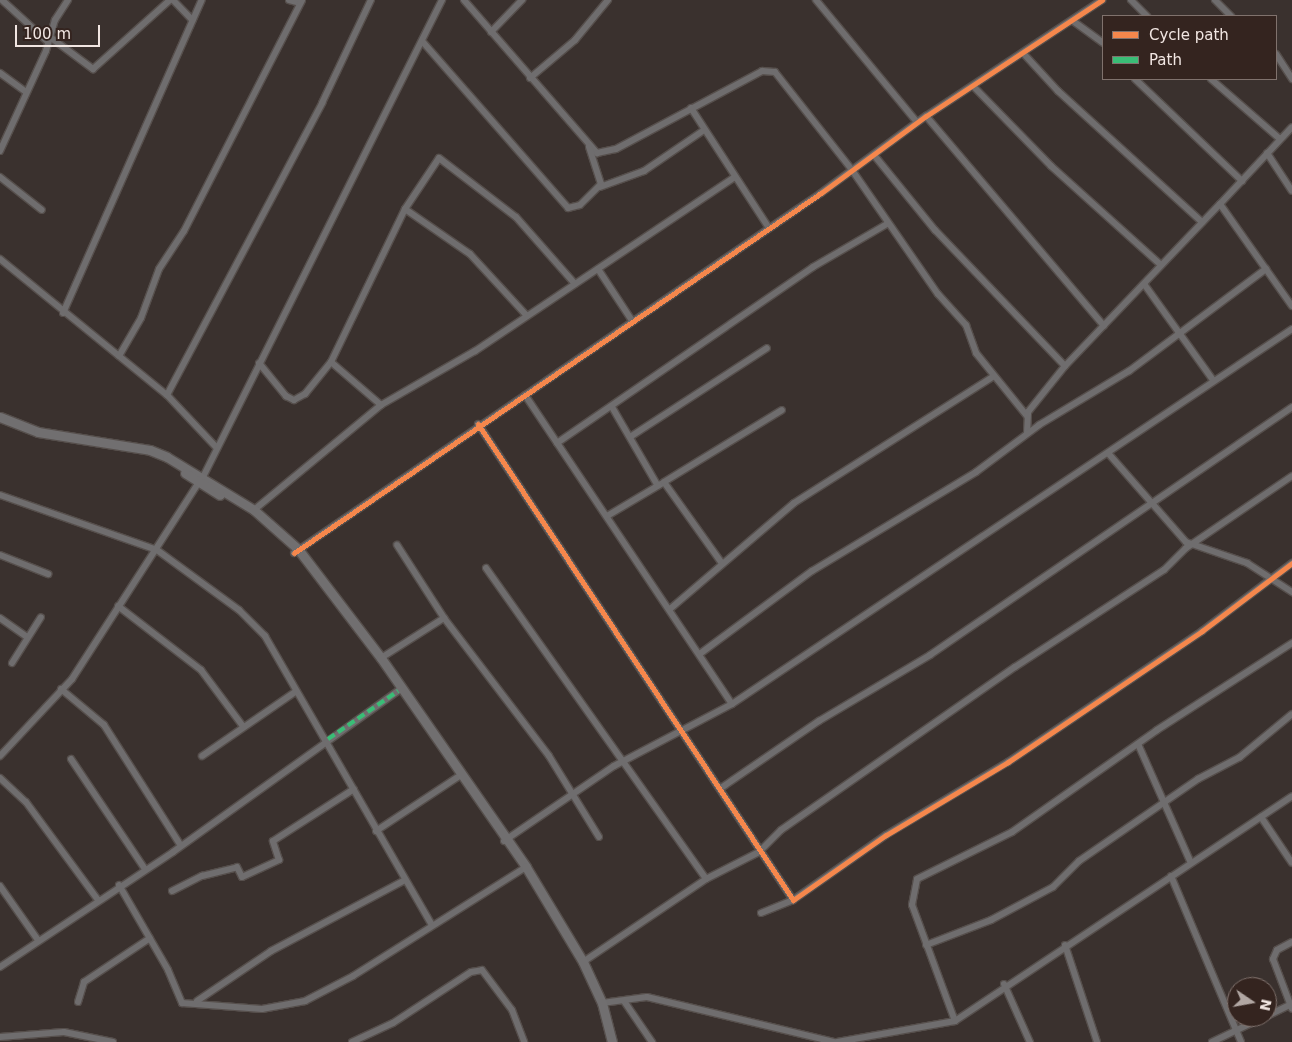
<!DOCTYPE html>
<style>
body{margin:0}
#map{position:relative;width:1292px;height:1042px;overflow:hidden;background:#3a312e;font-family:"DejaVu Sans",sans-serif}
div>[style]{position:absolute}
[style*='--x']{left:calc(var(--x)*1px);top:calc(var(--y)*1px);width:calc(var(--w)*1px);rotate:calc(var(--a)*1deg)}
.roads{filter:drop-shadow(1px 0 #564f4c) drop-shadow(-1px 0 #564f4c) drop-shadow(0 1px #564f4c) drop-shadow(0 -1px #564f4c)}
.street>*{height:6px;margin:-3px;padding:0 3px;transform-origin:3px;border-radius:3px;background:#6f6d6e}
.secondary>*{height:9px;margin:-4.5px;padding:0 4.5px;transform-origin:4.5px;border-radius:4.5px;background:#716f70}
.quiet>*{height:4px;margin-top:-2px;transform-origin:0;background:repeating-linear-gradient(90deg,#3abd76 0 8px,transparent 0 12px)}
.cycleway>*{height:5px;margin:-2.5px;padding:0 2.5px;transform-origin:2.5px;border-radius:2.5px;background:#f5874c}
span{translate:-50% -50%;white-space:nowrap;text-align:center;line-height:1.15;-webkit-text-stroke:5px #34241f;paint-order:stroke}
.legend{position:absolute;left:1102px;top:15px;width:175px;height:65px;box-sizing:border-box;background:#34241f;border:1px solid #80726d;margin:0;padding:6px 9px;list-style:none;font-size:15px;color:#f1e6e2}
.legend li{display:flex;align-items:center;gap:10px;height:25px}
.legend b{width:25px;border:1px solid #80726d}
.north{position:absolute;left:1227px;top:977px;width:50px;height:50px;box-sizing:border-box;background:#34241f;border:1px solid #80726d;border-radius:50%;rotate:102deg;font-size:14px;font-weight:700;line-height:20px;text-align:center;color:#f1e6e2}
.north::after{content:'';display:block;margin:auto;width:18px;height:22px;background:#b1a7a3;clip-path:polygon(50% 0,100% 100%,50% 72%,0 100%)}
.scale{position:absolute;left:15px;top:25px;width:85px;height:22px;box-sizing:border-box;border:2px solid #f1e6e2;border-top:0;padding-left:6px;font-size:15px;line-height:18px;white-space:nowrap;color:#f1e6e2;-webkit-text-stroke:4px #34241f;paint-order:stroke}
</style>
<div id="map">
<div class="roads">
<div class="street">
<div style="--x:2;--y:0;--w:62;--a:42.4"></div>
<div style="--x:173;--y:0;--w:28;--a:46"></div>
<div style="--x:289;--y:0;--w:11;--a:15"></div>
<div style="--x:464;--y:0;--w:203;--a:49"></div>
<div style="--x:597;--y:153;--w:19;--a:-12"></div>
<div style="--x:616;--y:149;--w:166;--a:-28.1"></div>
<div style="--x:762;--y:71;--w:13;--a:4"></div>
<div style="--x:775;--y:72;--w:125;--a:51.8"></div>
<div style="--x:852;--y:170;--w:151;--a:55.3"></div>
<div style="--x:938;--y:294;--w:42;--a:47.9"></div>
<div style="--x:966;--y:325;--w:30;--a:70"></div>
<div style="--x:976;--y:353;--w:81;--a:51"></div>
<div style="--x:816;--y:0;--w:158;--a:50.4"></div>
<div style="--x:1131;--y:0;--w:23;--a:45"></div>
<div style="--x:1215;--y:0;--w:23;--a:45"></div>
<div style="--x:1073;--y:21;--w:37;--a:36"></div>
<div style="--x:491;--y:32;--w:45;--a:-45.9"></div>
<div style="--x:50;--y:37;--w:54;--a:36.7"></div>
<div style="--x:93;--y:69;--w:103;--a:-41.9"></div>
<div style="--x:422;--y:41;--w:222;--a:48.8"></div>
<div style="--x:568;--y:208;--w:12;--a:-14"></div>
<div style="--x:580;--y:205;--w:30;--a:-45"></div>
<div style="--x:601;--y:184;--w:39;--a:-108"></div>
<div style="--x:1023;--y:53;--w:52;--a:47.4"></div>
<div style="--x:1058;--y:91;--w:195;--a:42.3"></div>
<div style="--x:1276;--y:54;--w:30;--a:57"></div>
<div style="--x:0;--y:73;--w:32;--a:36"></div>
<div style="--x:530;--y:78;--w:59;--a:-40.2"></div>
<div style="--x:575;--y:40;--w:52;--a:-50.5"></div>
<div style="--x:1135;--y:79;--w:148;--a:43.6"></div>
<div style="--x:1211;--y:79;--w:91;--a:41"></div>
<div style="--x:973;--y:86;--w:112;--a:45.7"></div>
<div style="--x:1051;--y:166;--w:148;--a:42"></div>
<div style="--x:691;--y:108;--w:143;--a:57"></div>
<div style="--x:926;--y:116;--w:275;--a:49.7"></div>
<div style="--x:0;--y:151;--w:110;--a:-65.3"></div>
<div style="--x:46;--y:51;--w:32;--a:-74"></div>
<div style="--x:55;--y:20;--w:24;--a:-57"></div>
<div style="--x:1267;--y:153;--w:45;--a:56.7"></div>
<div style="--x:874;--y:155;--w:97;--a:50.9"></div>
<div style="--x:935;--y:230;--w:188;--a:46.3"></div>
<div style="--x:0;--y:177;--w:53;--a:38.2"></div>
<div style="--x:600;--y:187;--w:47;--a:-20"></div>
<div style="--x:644;--y:171;--w:73;--a:-34.3"></div>
<div style="--x:1220;--y:204;--w:105;--a:-46.9"></div>
<div style="--x:405;--y:209;--w:79;--a:34.7"></div>
<div style="--x:470;--y:254;--w:84;--a:47.4"></div>
<div style="--x:0;--y:259;--w:215;--a:39.2"></div>
<div style="--x:167;--y:395;--w:73;--a:46.7"></div>
<div style="--x:598;--y:269;--w:60;--a:56.6"></div>
<div style="--x:1144;--y:284;--w:118;--a:54.3"></div>
<div style="--x:63;--y:313;--w:342;--a:-66.1"></div>
<div style="--x:119;--y:356;--w:44;--a:-59.9"></div>
<div style="--x:141;--y:318;--w:52;--a:-69.8"></div>
<div style="--x:159;--y:269;--w:45;--a:-56.7"></div>
<div style="--x:184;--y:231;--w:259;--a:-62.9"></div>
<div style="--x:331;--y:362;--w:66;--a:40.7"></div>
<div style="--x:259;--y:363;--w:43;--a:50.7"></div>
<div style="--x:286;--y:396;--w:9;--a:27"></div>
<div style="--x:294;--y:400;--w:13;--a:-29"></div>
<div style="--x:305;--y:394;--w:41;--a:-50.9"></div>
<div style="--x:331;--y:362;--w:170;--a:-64.2"></div>
<div style="--x:405;--y:209;--w:61;--a:-56.3"></div>
<div style="--x:439;--y:158;--w:97;--a:37.5"></div>
<div style="--x:516;--y:217;--w:89;--a:48.6"></div>
<div style="--x:167;--y:395;--w:331;--a:-62"></div>
<div style="--x:322;--y:103;--w:114;--a:-64.6"></div>
<div style="--x:525;--y:395;--w:372;--a:56.2"></div>
<div style="--x:612;--y:407;--w:91;--a:59.8"></div>
<div style="--x:478;--y:424;--w:571;--a:56.5"></div>
<div style="--x:793;--y:900;--w:113;--a:-35"></div>
<div style="--x:886;--y:835;--w:142;--a:-30.9"></div>
<div style="--x:1008;--y:762;--w:234;--a:-34"></div>
<div style="--x:1202;--y:631;--w:113;--a:-37.1"></div>
<div style="--x:1027;--y:433;--w:21;--a:-87"></div>
<div style="--x:1028;--y:412;--w:59;--a:-51.2"></div>
<div style="--x:1065;--y:366;--w:224;--a:-46.3"></div>
<div style="--x:1220;--y:204;--w:125;--a:54.8"></div>
<div style="--x:630;--y:437;--w:163;--a:-33"></div>
<div style="--x:557;--y:443;--w:311;--a:-34.5"></div>
<div style="--x:813;--y:267;--w:86;--a:-30.2"></div>
<div style="--x:1108;--y:453;--w:118;--a:48.8"></div>
<div style="--x:1186;--y:542;--w:65;--a:19"></div>
<div style="--x:1247;--y:563;--w:54;--a:32.8"></div>
<div style="--x:203;--y:477;--w:534;--a:-63.39"></div>
<div style="--x:0;--y:495;--w:166;--a:19.3"></div>
<div style="--x:157;--y:550;--w:102;--a:36.2"></div>
<div style="--x:239;--y:610;--w:37;--a:45"></div>
<div style="--x:265;--y:636;--w:334;--a:60"></div>
<div style="--x:254;--y:510;--w:165;--a:-39.6"></div>
<div style="--x:381;--y:405;--w:108;--a:-29.9"></div>
<div style="--x:475;--y:351;--w:311;--a:-33.8"></div>
<div style="--x:607;--y:516;--w:63;--a:-30.7"></div>
<div style="--x:397;--y:545;--w:87;--a:57.2"></div>
<div style="--x:444;--y:618;--w:173;--a:52.7"></div>
<div style="--x:549;--y:756;--w:95;--a:58.3"></div>
<div style="--x:294;--y:553;--w:638;--a:-34.34"></div>
<div style="--x:821;--y:193;--w:130;--a:-36.3"></div>
<div style="--x:926;--y:116;--w:211;--a:-33.4"></div>
<div style="--x:0;--y:555;--w:52;--a:21.6"></div>
<div style="--x:721;--y:562;--w:98;--a:-125.5"></div>
<div style="--x:664;--y:482;--w:138;--a:-31.4"></div>
<div style="--x:486;--y:568;--w:381;--a:54.7"></div>
<div style="--x:118;--y:606;--w:105;--a:37.6"></div>
<div style="--x:201;--y:670;--w:69;--a:53.3"></div>
<div style="--x:670;--y:609;--w:163;--a:-40.5"></div>
<div style="--x:794;--y:503;--w:237;--a:-32.4"></div>
<div style="--x:0;--y:618;--w:33;--a:35"></div>
<div style="--x:701;--y:653;--w:138;--a:-36.5"></div>
<div style="--x:812;--y:571;--w:192;--a:-31.1"></div>
<div style="--x:976;--y:472;--w:79;--a:-36.7"></div>
<div style="--x:1039;--y:425;--w:105;--a:-31"></div>
<div style="--x:1129;--y:371;--w:171;--a:-36.7"></div>
<div style="--x:381;--y:658;--w:75;--a:-32.4"></div>
<div style="--x:12;--y:663;--w:54;--a:-57.8"></div>
<div style="--x:61;--y:689;--w:56;--a:39.9"></div>
<div style="--x:104;--y:725;--w:143;--a:57.5"></div>
<div style="--x:1138;--y:744;--w:130;--a:66"></div>
<div style="--x:0;--y:756;--w:105;--a:-46.9"></div>
<div style="--x:72;--y:679;--w:234;--a:-57.2"></div>
<div style="--x:202;--y:756;--w:113;--a:-34.5"></div>
<div style="--x:71;--y:759;--w:133;--a:56.1"></div>
<div style="--x:0;--y:778;--w:35;--a:43"></div>
<div style="--x:26;--y:802;--w:122;--a:53.7"></div>
<div style="--x:721;--y:788;--w:119;--a:-34.4"></div>
<div style="--x:819;--y:721;--w:129;--a:-30.7"></div>
<div style="--x:930;--y:655;--w:439;--a:-34.4"></div>
<div style="--x:1261;--y:817;--w:55;--a:56"></div>
<div style="--x:376;--y:831;--w:98;--a:-33.4"></div>
<div style="--x:504;--y:841;--w:133;--a:-34.3"></div>
<div style="--x:614;--y:766;--w:133;--a:-27.7"></div>
<div style="--x:732;--y:704;--w:674;--a:-33.81"></div>
<div style="--x:1171;--y:876;--w:180;--a:67.1"></div>
<div style="--x:119;--y:885;--w:98;--a:60"></div>
<div style="--x:168;--y:970;--w:36;--a:67"></div>
<div style="--x:182;--y:1003;--w:80;--a:4.3"></div>
<div style="--x:262;--y:1009;--w:44;--a:-10.5"></div>
<div style="--x:305;--y:1001;--w:54;--a:-27.5"></div>
<div style="--x:353;--y:976;--w:204;--a:-32.2"></div>
<div style="--x:0;--y:886;--w:66;--a:54.9"></div>
<div style="--x:172;--y:891;--w:34;--a:-27"></div>
<div style="--x:202;--y:876;--w:36;--a:-14"></div>
<div style="--x:237;--y:867;--w:11;--a:63"></div>
<div style="--x:242;--y:877;--w:41;--a:-24.7"></div>
<div style="--x:279;--y:860;--w:20;--a:-108"></div>
<div style="--x:273;--y:841;--w:96;--a:-32.7"></div>
<div style="--x:761;--y:913;--w:35;--a:-22"></div>
<div style="--x:1292;--y:942;--w:17;--a:152"></div>
<div style="--x:1277;--y:950;--w:10;--a:114"></div>
<div style="--x:1273;--y:959;--w:53;--a:69.2"></div>
<div style="--x:926;--y:945;--w:70;--a:-21"></div>
<div style="--x:991;--y:920;--w:70;--a:-28"></div>
<div style="--x:1053;--y:887;--w:37;--a:-45"></div>
<div style="--x:1079;--y:861;--w:145;--a:-34.6"></div>
<div style="--x:1198;--y:779;--w:47;--a:-27.6"></div>
<div style="--x:1240;--y:757;--w:67;--a:-39.6"></div>
<div style="--x:1065;--y:945;--w:102;--a:71.7"></div>
<div style="--x:583;--y:962;--w:148;--a:-34"></div>
<div style="--x:706;--y:879;--w:59;--a:-27"></div>
<div style="--x:759;--y:852;--w:31;--a:-45"></div>
<div style="--x:781;--y:830;--w:285;--a:-34.9"></div>
<div style="--x:1015;--y:667;--w:178;--a:-33.1"></div>
<div style="--x:1164;--y:570;--w:31;--a:-45"></div>
<div style="--x:1186;--y:548;--w:128;--a:-34.2"></div>
<div style="--x:0;--y:967;--w:208;--a:-33.6"></div>
<div style="--x:173;--y:852;--w:277;--a:-35.6"></div>
<div style="--x:1004;--y:984;--w:64;--a:65.9"></div>
<div style="--x:197;--y:1001;--w:89;--a:-34"></div>
<div style="--x:271;--y:951;--w:152;--a:-27.9"></div>
<div style="--x:624;--y:1001;--w:50;--a:55.7"></div>
<div style="--x:78;--y:1002;--w:21;--a:-73"></div>
<div style="--x:84;--y:982;--w:79;--a:-33.7"></div>
<div style="--x:602;--y:1003;--w:45;--a:-7.6"></div>
<div style="--x:647;--y:997;--w:192;--a:13.5"></div>
<div style="--x:1267;--y:1016;--w:28;--a:-26"></div>
<div style="--x:955;--y:1021;--w:124;--a:-110.3"></div>
<div style="--x:912;--y:905;--w:26;--a:-79"></div>
<div style="--x:917;--y:879;--w:106;--a:-26.3"></div>
<div style="--x:1012;--y:832;--w:177;--a:-35.1"></div>
<div style="--x:1157;--y:730;--w:161;--a:-32.8"></div>
<div style="--x:0;--y:1037;--w:64;--a:-4.5"></div>
<div style="--x:64;--y:1032;--w:50;--a:11.5"></div>
<div style="--x:352;--y:1042;--w:45;--a:-24.9"></div>
<div style="--x:393;--y:1023;--w:93;--a:-33.2"></div>
<div style="--x:471;--y:972;--w:11;--a:-10"></div>
<div style="--x:482;--y:970;--w:50;--a:53.1"></div>
<div style="--x:512;--y:1010;--w:34;--a:69"></div>
<div style="--x:837;--y:1042;--w:120;--a:-10.1"></div>
<div style="--x:955;--y:1021;--w:405;--a:-33.7"></div>
<div style="--x:1212;--y:1042;--w:58;--a:-25.7"></div>
</div>
<div class="secondary">
<div style="--x:0;--y:417;--w:41;--a:21.5"></div>
<div style="--x:38;--y:432;--w:113;--a:9.1"></div>
<div style="--x:150;--y:450;--w:18;--a:22"></div>
<div style="--x:167;--y:457;--w:102;--a:31.3"></div>
<div style="--x:254;--y:510;--w:59;--a:41.6"></div>
<div style="--x:298;--y:549;--w:137;--a:52.7"></div>
<div style="--x:381;--y:658;--w:254;--a:55.2"></div>
<div style="--x:526;--y:867;--w:111;--a:59"></div>
<div style="--x:583;--y:962;--w:45;--a:65.1"></div>
<div style="--x:602;--y:1003;--w:40;--a:75.6"></div>
<div style="--x:185;--y:473;--w:41;--a:32.2"></div>
</div>
</div>
<div class="quiet">
<div style="--x:328;--y:739;--w:85;--a:-34.4"></div>
</div>
<div class="cycleway">
<div style="--x:478;--y:424;--w:571;--a:56.5"></div>
<div style="--x:793;--y:900;--w:113;--a:-35"></div>
<div style="--x:886;--y:835;--w:142;--a:-30.9"></div>
<div style="--x:1008;--y:762;--w:234;--a:-34"></div>
<div style="--x:1202;--y:631;--w:113;--a:-37.1"></div>
<div style="--x:294;--y:553;--w:638;--a:-34.34"></div>
<div style="--x:821;--y:193;--w:130;--a:-36.3"></div>
<div style="--x:926;--y:116;--w:211;--a:-33.4"></div>
</div>
<ul class="legend">
<li><b style="height:6px;background:#f5874c"></b>Cycle path</li>
<li><b style="height:6px;background:#3abd76"></b>Path</li>
</ul>
<div class="north">N</div>
<div class="scale">100 m</div>
</div>
